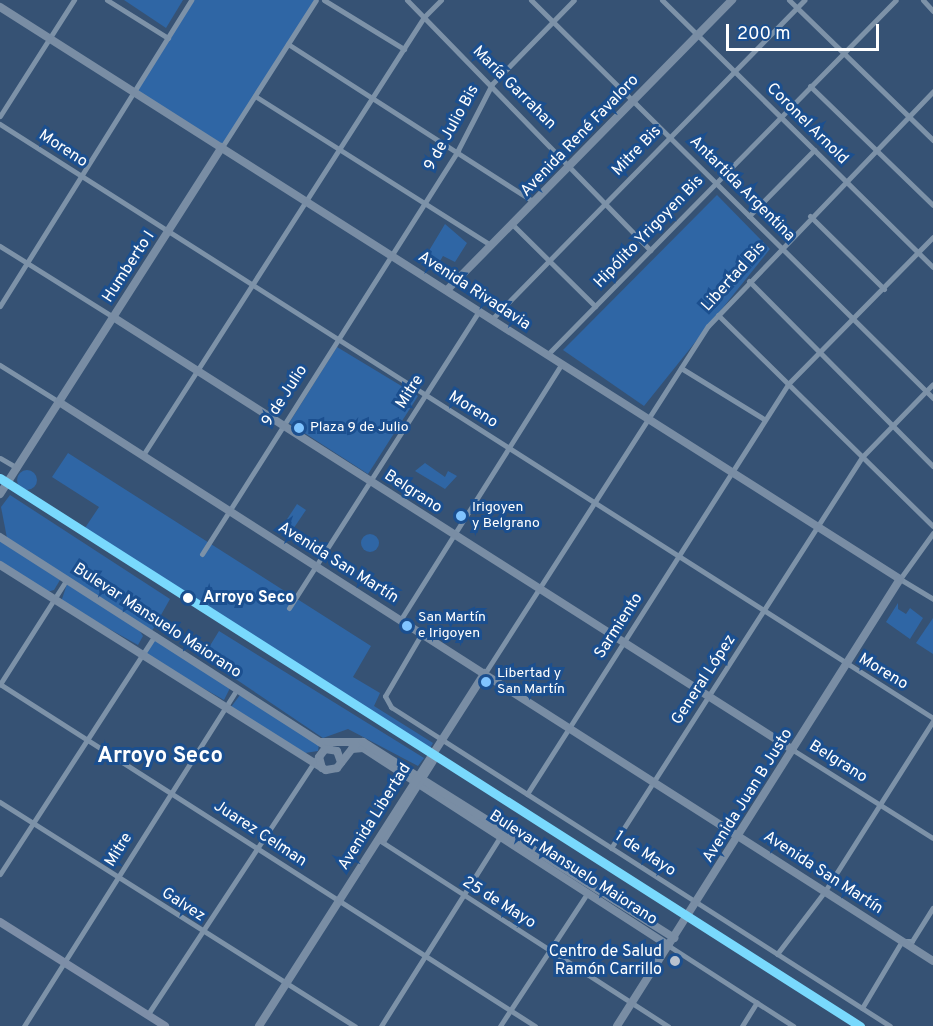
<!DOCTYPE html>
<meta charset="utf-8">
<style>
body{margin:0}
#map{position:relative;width:933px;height:1026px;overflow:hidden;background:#365274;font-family:Overpass,sans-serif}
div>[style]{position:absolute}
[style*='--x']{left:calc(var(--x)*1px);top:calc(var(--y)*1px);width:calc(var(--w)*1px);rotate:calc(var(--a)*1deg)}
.green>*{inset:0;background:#2f66a5}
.round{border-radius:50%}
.street>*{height:5px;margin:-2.5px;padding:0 2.5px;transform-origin:2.5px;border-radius:2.5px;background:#7d92a8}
.secondary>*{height:8px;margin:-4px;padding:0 4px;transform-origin:4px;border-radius:4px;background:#798da4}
.primary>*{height:8px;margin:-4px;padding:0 4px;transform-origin:4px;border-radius:4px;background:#7d8ea7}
.rail-1>*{height:9px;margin:-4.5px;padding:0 4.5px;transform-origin:4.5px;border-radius:4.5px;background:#79d9fd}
.dots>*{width:16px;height:16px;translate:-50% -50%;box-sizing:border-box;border:3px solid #1b4f8f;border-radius:50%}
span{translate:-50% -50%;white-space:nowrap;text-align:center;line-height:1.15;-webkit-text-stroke:6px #1b4f8f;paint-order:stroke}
.bus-label{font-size:14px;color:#fff}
.left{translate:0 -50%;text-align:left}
.street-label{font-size:16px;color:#fff}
.stop-label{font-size:16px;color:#fff;font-weight:700}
.poi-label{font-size:16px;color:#fff}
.right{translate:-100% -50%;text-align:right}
.district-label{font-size:22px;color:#fff;font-weight:700}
.scale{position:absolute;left:726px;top:24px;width:153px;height:27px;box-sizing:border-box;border:3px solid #fff;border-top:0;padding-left:8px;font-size:18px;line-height:21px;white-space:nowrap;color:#fff;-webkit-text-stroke:4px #1b4f8f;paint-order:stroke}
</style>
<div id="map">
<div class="green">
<div style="clip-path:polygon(124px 0,183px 0,166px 28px)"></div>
<div style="clip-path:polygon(191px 0,316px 0,222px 147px,135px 93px)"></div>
<div style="clip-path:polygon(717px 195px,770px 249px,644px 406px,563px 350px)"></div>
<div style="clip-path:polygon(445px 224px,467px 243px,455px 262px,443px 256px,434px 271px,421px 264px)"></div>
<div style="clip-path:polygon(337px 347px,418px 396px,368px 474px,289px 423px)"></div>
<div style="clip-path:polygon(68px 453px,371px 646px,353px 677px,380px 693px,374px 706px,433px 743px,429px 750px,85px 528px,99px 507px,52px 477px)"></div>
<div style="clip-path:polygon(425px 463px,445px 477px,448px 471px,457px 476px,445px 489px,415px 471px)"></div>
<div class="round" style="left:17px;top:470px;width:20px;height:20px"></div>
<div style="clip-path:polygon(10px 495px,170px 599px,152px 631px,7px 538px,1px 507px)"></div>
<div style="clip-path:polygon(297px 504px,306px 510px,289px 535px,280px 530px)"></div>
<div class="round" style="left:361px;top:534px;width:18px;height:18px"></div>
<div style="clip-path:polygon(0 540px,60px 580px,54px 590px,47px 592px,0 563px)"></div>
<div style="clip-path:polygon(67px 584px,137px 627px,143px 636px,138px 645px,61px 602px)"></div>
<div style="clip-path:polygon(898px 603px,898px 609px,906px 614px,910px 608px,923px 618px,910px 639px,886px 622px)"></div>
<div style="clip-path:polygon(933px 618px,933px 654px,916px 643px)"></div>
<div style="clip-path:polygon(219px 631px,424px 758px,418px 766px,348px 729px,323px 738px,203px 657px)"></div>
<div style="clip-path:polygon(154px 639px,230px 688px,224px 700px,148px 657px,145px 649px)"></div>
<div style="clip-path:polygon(240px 695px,319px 744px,318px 751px,305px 753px,231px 707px)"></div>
</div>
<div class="street">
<div style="--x:107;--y:0;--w:72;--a:31.9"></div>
<div style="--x:324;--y:0;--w:94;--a:31.5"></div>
<div style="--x:407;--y:0;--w:349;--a:45.8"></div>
<div style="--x:531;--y:0;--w:566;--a:44.71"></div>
<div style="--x:662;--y:0;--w:380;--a:44.6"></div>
<div style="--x:789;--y:0;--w:201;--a:44.2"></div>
<div style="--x:923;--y:0;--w:15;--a:48"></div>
<div style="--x:288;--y:44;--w:292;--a:32.7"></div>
<div style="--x:810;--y:86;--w:171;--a:44.1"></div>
<div style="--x:255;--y:96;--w:279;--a:32.3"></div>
<div style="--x:0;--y:116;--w:138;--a:-57.5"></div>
<div style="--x:0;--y:124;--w:1106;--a:32.48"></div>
<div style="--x:222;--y:147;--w:174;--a:-57.4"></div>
<div style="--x:749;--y:216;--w:93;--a:-45.4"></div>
<div style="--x:810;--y:216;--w:104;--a:44.6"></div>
<div style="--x:512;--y:224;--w:117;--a:44.7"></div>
<div style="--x:0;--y:246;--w:133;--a:32.1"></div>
<div style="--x:749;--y:281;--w:261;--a:45.2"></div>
<div style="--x:0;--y:306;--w:361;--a:-58"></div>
<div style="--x:718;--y:315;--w:301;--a:44.5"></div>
<div style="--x:491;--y:320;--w:448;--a:-45.6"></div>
<div style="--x:548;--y:354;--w:496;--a:-45.5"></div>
<div style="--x:0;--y:365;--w:70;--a:32.1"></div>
<div style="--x:681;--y:368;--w:97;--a:31.6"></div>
<div style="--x:143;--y:455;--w:520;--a:-57.32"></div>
<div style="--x:424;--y:17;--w:24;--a:-45"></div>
<div style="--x:0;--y:458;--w:20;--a:30"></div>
<div style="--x:933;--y:533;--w:57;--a:125.7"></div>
<div style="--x:900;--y:579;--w:39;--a:31"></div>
<div style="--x:202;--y:554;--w:478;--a:-57.6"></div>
<div style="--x:458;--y:150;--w:74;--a:-62.7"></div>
<div style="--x:492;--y:84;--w:117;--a:-45.7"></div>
<div style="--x:67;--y:579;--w:125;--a:122.5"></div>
<div style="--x:0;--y:684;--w:635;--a:32.59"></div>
<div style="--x:289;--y:608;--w:351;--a:-57.4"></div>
<div style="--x:401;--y:619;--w:302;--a:-57.8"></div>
<div style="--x:422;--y:633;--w:73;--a:120.4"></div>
<div style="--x:385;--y:696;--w:13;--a:61"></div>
<div style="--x:391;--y:707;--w:592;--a:32.59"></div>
<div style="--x:485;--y:673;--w:412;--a:-57.3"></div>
<div style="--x:708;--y:326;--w:325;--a:-46.2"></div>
<div style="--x:793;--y:750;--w:165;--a:32.2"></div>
<div style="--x:527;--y:794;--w:487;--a:-57.5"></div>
<div style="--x:789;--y:383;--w:205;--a:-45.4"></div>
<div style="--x:0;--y:802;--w:420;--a:32.3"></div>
<div style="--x:379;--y:840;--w:344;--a:32.8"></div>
<div style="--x:611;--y:848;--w:466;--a:-57.3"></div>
<div style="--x:863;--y:456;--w:100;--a:-45.8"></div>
<div style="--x:0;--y:874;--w:285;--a:-57"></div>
<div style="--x:669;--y:946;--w:148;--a:32.8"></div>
<div style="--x:777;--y:954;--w:79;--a:-52.7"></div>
<div style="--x:825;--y:891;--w:201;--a:-57.6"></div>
<div style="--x:862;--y:1008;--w:78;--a:-59.2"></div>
<div style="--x:902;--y:941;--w:10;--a:0"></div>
<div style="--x:912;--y:941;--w:39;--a:-58"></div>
<div style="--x:148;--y:1014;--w:313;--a:-56.6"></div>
<div style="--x:24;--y:1026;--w:399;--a:-57.7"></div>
<div style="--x:381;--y:1026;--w:227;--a:-57.8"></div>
<div style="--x:500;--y:1026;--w:160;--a:-56.7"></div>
<div style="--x:742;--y:1026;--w:28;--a:-58"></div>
</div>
<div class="secondary">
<div style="--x:0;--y:7;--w:1066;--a:32.44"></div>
<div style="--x:900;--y:579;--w:529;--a:122.34"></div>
<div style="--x:447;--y:290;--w:407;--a:-45.5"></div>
<div style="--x:113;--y:317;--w:806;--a:32.49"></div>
<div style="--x:59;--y:402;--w:1037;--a:32.6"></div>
<div style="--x:0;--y:494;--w:412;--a:-57.4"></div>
<div style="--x:0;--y:537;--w:391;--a:32.7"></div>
<div style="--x:0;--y:565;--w:385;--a:32.2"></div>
<div style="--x:326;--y:770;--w:11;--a:-10"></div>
<div style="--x:337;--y:768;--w:24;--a:-52"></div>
<div style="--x:352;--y:749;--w:11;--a:-5"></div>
<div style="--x:363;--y:748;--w:364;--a:32.9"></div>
<div style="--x:320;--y:742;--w:43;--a:0"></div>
<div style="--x:363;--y:742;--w:368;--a:32.2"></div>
<div style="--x:322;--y:768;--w:11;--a:-105"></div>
<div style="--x:319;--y:757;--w:10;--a:-53"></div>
<div style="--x:325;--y:749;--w:12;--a:9"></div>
<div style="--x:337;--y:751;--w:12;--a:70"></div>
<div style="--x:383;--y:840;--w:93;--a:-57.7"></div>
<div style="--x:259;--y:1026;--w:419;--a:-57.4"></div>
</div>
<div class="primary">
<div style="--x:0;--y:922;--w:195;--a:32.2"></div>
</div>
<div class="rail-1">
<div style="--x:0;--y:478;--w:1020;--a:32.51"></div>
</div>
<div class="dots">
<div style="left:299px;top:428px;background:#80c4ff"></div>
<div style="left:461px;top:516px;background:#80c4ff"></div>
<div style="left:188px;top:598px;background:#fff"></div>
<div style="left:407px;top:626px;background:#80c4ff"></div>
<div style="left:486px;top:682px;background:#80c4ff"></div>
<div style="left:675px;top:961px;background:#b9c2ce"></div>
</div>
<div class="bus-label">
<span class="left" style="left:310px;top:428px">Plaza 9 de Julio</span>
<span class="left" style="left:472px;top:516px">Irigoyen<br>y Belgrano</span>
<span class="left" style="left:418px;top:626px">San Martín<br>e Irigoyen</span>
<span class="left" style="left:497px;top:682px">Libertad y<br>San Martín</span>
</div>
<div class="street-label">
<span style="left:514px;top:88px;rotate:45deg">María Garrahan</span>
<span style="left:807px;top:124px;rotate:45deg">Coronel Arnold</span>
<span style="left:452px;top:128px;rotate:-61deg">9 de Julio Bis</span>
<span style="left:580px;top:136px;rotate:-46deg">Avenida René Favaloro</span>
<span style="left:63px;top:149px;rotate:33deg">Moreno</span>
<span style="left:637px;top:151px;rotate:-46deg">Mitre Bis</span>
<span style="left:742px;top:189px;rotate:45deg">Antartida Argentina</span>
<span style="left:649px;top:232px;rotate:-46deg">Hipólito Yrigoyen Bis</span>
<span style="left:129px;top:267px;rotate:-57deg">Humberto I</span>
<span style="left:734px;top:277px;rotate:-48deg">Libertad Bis</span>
<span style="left:474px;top:291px;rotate:33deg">Avenida Rivadavia</span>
<span style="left:410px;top:392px;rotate:-57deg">Mitre</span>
<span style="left:285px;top:396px;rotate:-57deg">9 de Julio</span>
<span style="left:473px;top:410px;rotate:32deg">Moreno</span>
<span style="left:413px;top:492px;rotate:33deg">Belgrano</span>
<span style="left:338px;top:563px;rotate:32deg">Avenida San Martín</span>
<span style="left:157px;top:621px;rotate:33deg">Bulevar Mansuelo Maiorano</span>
<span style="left:619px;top:626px;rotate:-57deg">Sarmiento</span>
<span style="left:883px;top:672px;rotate:31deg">Moreno</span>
<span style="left:704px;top:680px;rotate:-57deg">General López</span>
<span style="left:838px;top:762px;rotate:32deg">Belgrano</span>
<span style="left:748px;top:796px;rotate:-58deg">Avenida Juan B Justo</span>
<span style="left:375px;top:817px;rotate:-58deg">Avenida Libertad</span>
<span style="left:260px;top:834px;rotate:33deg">Juarez Celman</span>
<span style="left:119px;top:850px;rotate:-58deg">Mitre</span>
<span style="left:645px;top:854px;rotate:33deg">1 de Mayo</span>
<span style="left:573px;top:868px;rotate:33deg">Bulevar Mansuelo Maiorano</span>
<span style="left:823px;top:873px;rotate:33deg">Avenida San Martín</span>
<span style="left:499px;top:903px;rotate:32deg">25 de Mayo</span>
<span style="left:183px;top:905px;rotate:33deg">Galvez</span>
</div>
<div class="stop-label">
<span class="left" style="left:203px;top:598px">Arroyo Seco</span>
</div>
<div class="poi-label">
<span class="right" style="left:662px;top:961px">Centro de Salud<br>Ramón Carrillo</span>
</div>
<div class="district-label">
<span style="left:160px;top:757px">Arroyo Seco</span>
</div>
<div class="scale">200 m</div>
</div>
